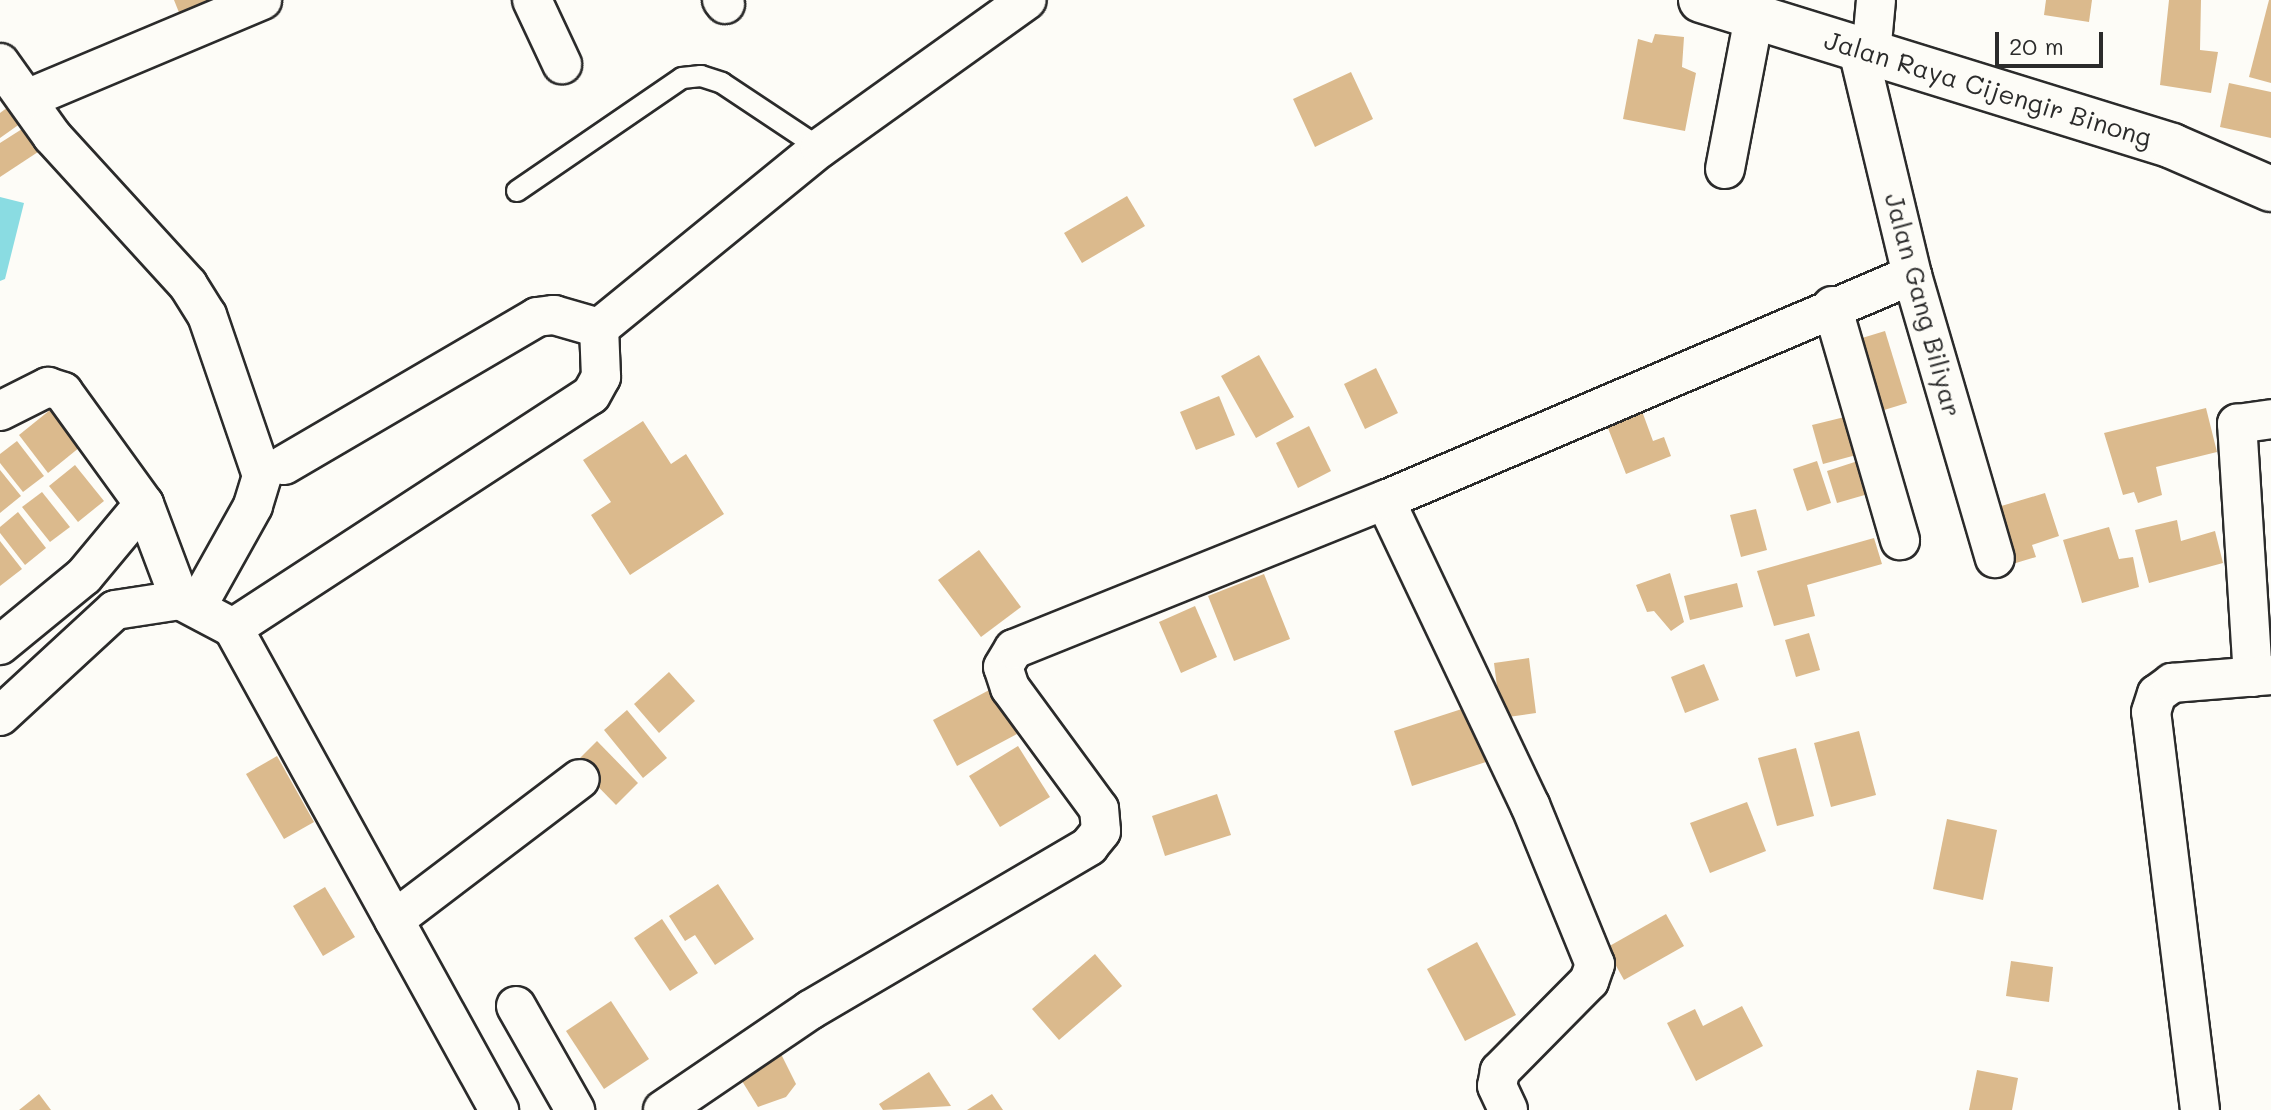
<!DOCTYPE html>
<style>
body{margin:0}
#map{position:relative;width:2271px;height:1110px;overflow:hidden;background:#fdfcf7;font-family:Mali,sans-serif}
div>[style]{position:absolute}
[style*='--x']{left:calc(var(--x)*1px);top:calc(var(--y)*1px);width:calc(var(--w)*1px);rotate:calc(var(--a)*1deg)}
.water>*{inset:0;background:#8adce2}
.building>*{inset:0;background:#dbba8d}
.roads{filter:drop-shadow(2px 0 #2b2b2b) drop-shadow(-2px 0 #2b2b2b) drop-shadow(0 2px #2b2b2b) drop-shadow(0 -2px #2b2b2b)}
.service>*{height:20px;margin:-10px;padding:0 10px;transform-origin:10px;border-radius:10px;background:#fdfcf7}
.minor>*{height:38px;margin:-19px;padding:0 19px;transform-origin:19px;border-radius:19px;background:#fdfcf7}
.tertiary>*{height:44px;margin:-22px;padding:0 22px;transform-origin:22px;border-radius:22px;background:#fdfcf7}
span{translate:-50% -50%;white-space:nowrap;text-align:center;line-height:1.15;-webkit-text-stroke:6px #fdfcf7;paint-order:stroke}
.street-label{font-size:26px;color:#2b2b2b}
.scale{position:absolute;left:1995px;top:32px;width:108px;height:36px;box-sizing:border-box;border:4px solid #2b2b2b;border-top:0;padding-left:10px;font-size:24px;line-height:28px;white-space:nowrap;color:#2b2b2b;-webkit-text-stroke:6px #fdfcf7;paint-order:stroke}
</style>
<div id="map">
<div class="water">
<div style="clip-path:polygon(0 197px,24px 203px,5px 279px,0 281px)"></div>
</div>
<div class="building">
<div style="clip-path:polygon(174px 0,219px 0,180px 15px)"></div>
<div style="clip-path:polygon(2046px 0,2092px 0,2089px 22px,2044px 15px)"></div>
<div style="clip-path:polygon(2169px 0,2201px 0,2200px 50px,2218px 52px,2211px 93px,2160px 85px)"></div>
<div style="clip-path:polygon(2269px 0,2271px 0,2271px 83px,2249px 77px)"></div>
<div style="clip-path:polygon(1655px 34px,1684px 37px,1682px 67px,1696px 73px,1685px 131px,1623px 119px,1638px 39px,1652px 43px)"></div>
<div style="clip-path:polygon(1351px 72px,1373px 119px,1315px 147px,1293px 99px)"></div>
<div style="clip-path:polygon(2229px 83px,2271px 92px,2271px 138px,2220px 127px)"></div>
<div style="clip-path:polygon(12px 104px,24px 121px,0 138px,0 113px)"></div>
<div style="clip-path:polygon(22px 129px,38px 152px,0 177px,0 143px)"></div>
<div style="clip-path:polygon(1127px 196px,1145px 226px,1082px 263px,1064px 233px)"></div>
<div style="clip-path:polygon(1885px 331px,1907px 403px,1871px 414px,1849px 342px)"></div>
<div style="clip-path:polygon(1259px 355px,1294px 417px,1256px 438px,1221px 376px)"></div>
<div style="clip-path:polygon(1376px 368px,1398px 413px,1365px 429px,1344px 384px)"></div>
<div style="clip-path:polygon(1219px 396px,1235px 435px,1196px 450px,1180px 412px)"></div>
<div style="clip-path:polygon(1639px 403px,1653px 441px,1664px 437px,1671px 456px,1626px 474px,1604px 418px)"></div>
<div style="clip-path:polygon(55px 406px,85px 443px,48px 473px,19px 435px)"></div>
<div style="clip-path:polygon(2206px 408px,2217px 452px,2156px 467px,2162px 495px,2138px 503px,2134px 492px,2123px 495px,2104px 433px)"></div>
<div style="clip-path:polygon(1861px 413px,1871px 451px,1823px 464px,1812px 425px)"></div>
<div style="clip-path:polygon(643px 421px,671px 464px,686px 454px,724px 514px,630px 575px,591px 515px,611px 502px,583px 460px)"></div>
<div style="clip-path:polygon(1309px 426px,1331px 471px,1298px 488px,1276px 443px)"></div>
<div style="clip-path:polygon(17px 441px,44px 476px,23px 492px,0 463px,0 454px)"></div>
<div style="clip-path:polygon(1864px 459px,1875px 492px,1837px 503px,1827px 471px)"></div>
<div style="clip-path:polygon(1817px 461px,1831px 503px,1807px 511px,1793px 469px)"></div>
<div style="clip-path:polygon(75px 465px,104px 501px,78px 522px,49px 486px)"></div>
<div style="clip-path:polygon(0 470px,21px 496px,0 513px)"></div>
<div style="clip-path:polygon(42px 492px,70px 527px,50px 542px,22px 507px)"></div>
<div style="clip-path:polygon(2045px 493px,2059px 536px,2032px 545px,2036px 557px,2006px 566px,1988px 510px)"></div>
<div style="clip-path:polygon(1756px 509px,1767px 550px,1741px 557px,1730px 515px)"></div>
<div style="clip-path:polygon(18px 512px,46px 548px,25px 565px,0 533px,0 527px)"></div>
<div style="clip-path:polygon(2177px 520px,2181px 541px,2215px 531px,2223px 563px,2149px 583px,2135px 530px)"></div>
<div style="clip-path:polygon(2109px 527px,2119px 559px,2133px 557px,2139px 587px,2082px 603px,2063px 540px)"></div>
<div style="clip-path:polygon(1874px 538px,1882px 564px,1807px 585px,1815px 616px,1774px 626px,1757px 571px)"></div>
<div style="clip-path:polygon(0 541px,22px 569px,0 586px)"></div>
<div style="clip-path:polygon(979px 550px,1021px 607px,981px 637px,938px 580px)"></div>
<div style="clip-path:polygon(1670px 573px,1684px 622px,1671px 631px,1654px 611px,1647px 612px,1636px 585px)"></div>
<div style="clip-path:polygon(1264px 574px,1290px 639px,1234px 661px,1208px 596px)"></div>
<div style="clip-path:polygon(1737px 583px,1743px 607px,1690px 620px,1684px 596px)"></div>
<div style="clip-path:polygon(1195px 606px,1217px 657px,1181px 673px,1159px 622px)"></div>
<div style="clip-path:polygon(1809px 633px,1820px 670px,1796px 677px,1785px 640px)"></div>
<div style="clip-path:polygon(1529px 658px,1536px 713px,1501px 718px,1494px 663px)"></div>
<div style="clip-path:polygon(1704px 664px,1719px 700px,1685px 713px,1671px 677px)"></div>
<div style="clip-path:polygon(669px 672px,695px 701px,659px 733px,634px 704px)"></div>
<div style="clip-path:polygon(993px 688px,1017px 734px,957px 766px,933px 720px)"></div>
<div style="clip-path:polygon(1471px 706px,1489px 761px,1412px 786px,1394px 731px)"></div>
<div style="clip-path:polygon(627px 710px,667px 758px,643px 778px,604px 730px)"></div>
<div style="clip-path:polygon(1859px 731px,1876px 795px,1831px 807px,1814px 743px)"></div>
<div style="clip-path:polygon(597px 741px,638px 783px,616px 805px,575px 763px)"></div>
<div style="clip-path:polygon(1018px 746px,1050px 797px,1000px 827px,969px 776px)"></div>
<div style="clip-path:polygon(1796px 748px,1814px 816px,1777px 826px,1758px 758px)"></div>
<div style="clip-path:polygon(277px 756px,314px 822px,284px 839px,246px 774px)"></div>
<div style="clip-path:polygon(1217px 794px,1231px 835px,1165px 856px,1152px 816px)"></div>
<div style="clip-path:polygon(1747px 802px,1766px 851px,1710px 873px,1690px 823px)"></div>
<div style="clip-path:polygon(1947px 819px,1997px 830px,1983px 900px,1933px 889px)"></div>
<div style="clip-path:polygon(718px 884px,754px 939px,715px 965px,695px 935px,685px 941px,669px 916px)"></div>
<div style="clip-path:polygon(325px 887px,355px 937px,323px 956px,293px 906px)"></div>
<div style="clip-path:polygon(1666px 914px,1684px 946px,1624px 980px,1606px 948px)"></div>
<div style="clip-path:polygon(662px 919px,698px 973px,670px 991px,634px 938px)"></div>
<div style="clip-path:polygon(1477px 942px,1516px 1015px,1465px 1041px,1427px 969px)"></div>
<div style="clip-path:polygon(1095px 954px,1122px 986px,1059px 1040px,1032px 1009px)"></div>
<div style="clip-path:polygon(2011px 961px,2053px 967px,2049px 1002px,2006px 996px)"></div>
<div style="clip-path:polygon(611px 1001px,649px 1059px,604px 1089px,566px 1031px)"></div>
<div style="clip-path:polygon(1742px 1006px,1763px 1046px,1696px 1081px,1667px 1023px,1695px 1009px,1703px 1026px)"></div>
<div style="clip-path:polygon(776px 1044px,796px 1084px,786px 1097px,758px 1107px,734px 1068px)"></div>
<div style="clip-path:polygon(1977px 1070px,2018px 1078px,2012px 1110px,1969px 1110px)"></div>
<div style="clip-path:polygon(929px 1072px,951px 1106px,883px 1110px,879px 1104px)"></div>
<div style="clip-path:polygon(39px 1094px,51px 1110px,19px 1110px)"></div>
<div style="clip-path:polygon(992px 1094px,1003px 1110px,967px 1110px)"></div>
</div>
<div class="roads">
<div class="service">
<div style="--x:517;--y:191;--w:200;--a:-34.4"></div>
<div style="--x:682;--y:78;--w:19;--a:-6"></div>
<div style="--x:701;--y:76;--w:22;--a:18"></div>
<div style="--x:722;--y:83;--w:118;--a:33.6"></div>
</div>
<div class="minor">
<div style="--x:532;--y:0;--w:71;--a:64.9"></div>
<div style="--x:722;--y:0;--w:5;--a:53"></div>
<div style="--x:1858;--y:50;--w:231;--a:76.5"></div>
<div style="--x:1912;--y:275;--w:295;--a:73.7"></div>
<div style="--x:1871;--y:54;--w:54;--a:-84.7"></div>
<div style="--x:0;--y:63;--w:90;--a:54.5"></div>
<div style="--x:52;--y:136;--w:202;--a:47.6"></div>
<div style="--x:188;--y:285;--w:36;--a:58"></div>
<div style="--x:207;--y:315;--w:170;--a:71.1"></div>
<div style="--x:262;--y:476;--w:31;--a:107"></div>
<div style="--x:253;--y:506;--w:115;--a:119.2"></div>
<div style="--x:27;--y:99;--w:255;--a:-22.8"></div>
<div style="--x:1725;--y:169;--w:155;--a:-79.2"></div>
<div style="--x:1832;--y:306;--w:244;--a:73.8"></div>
<div style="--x:0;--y:411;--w:54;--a:-26.6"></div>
<div style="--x:48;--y:387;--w:16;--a:18"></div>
<div style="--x:63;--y:392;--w:138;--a:54.1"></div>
<div style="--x:144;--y:504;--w:94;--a:129.8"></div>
<div style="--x:84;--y:576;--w:109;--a:140.6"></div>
<div style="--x:284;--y:465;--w:293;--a:-30.3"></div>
<div style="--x:537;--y:317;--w:17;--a:-7"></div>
<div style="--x:554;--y:315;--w:47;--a:16.1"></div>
<div style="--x:1385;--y:500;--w:338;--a:64.6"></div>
<div style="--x:1530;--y:805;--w:172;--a:67.8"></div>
<div style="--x:1595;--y:964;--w:18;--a:109"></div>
<div style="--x:1589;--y:981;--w:127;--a:134.7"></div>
<div style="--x:1500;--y:1071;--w:15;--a:101"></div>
<div style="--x:1497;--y:1086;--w:26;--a:65"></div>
<div style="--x:144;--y:504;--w:103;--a:69.4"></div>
<div style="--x:233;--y:628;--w:551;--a:61.11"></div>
<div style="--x:2253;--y:677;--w:254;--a:-93.6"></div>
<div style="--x:2237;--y:424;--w:34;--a:-8"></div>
<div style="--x:0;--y:716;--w:156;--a:-42.7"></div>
<div style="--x:115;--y:610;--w:66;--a:-8.7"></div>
<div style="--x:180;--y:600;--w:60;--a:27.8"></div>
<div style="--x:233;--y:628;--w:427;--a:-33.1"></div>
<div style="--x:591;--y:395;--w:21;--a:-61"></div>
<div style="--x:601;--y:377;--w:49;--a:-92.3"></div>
<div style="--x:599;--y:328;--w:285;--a:-39.2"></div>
<div style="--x:820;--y:148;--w:254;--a:-35.6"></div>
<div style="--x:394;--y:920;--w:233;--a:-37.2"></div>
<div style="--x:516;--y:1006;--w:120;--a:60.4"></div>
<div style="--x:663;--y:1110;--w:178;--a:-34.2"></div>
<div style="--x:810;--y:1010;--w:324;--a:-30.4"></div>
<div style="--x:1089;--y:846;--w:19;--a:-51"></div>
<div style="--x:1101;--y:831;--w:22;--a:-95"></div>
<div style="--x:1099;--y:809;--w:150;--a:-126.3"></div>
<div style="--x:1010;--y:688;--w:22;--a:-108"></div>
<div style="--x:1003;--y:667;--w:21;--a:-59"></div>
<div style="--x:1014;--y:649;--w:400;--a:-21.9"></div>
<div style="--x:1385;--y:500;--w:573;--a:-23.12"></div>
<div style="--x:2200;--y:1110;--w:401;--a:-97"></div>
<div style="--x:2151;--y:712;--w:19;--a:-72"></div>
<div style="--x:2157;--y:694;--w:19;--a:-36"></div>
<div style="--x:2172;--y:683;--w:99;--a:-4.6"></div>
</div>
<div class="tertiary">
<div style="--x:1701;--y:0;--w:493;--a:17.2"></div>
<div style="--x:2172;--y:146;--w:108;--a:23.5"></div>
</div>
</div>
<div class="street-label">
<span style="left:1988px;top:89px;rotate:17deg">Jalan Raya Cijengir Binong</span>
<span style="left:1923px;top:305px;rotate:75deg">Jalan Gang Biliyar</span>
</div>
<div class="scale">20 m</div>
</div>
